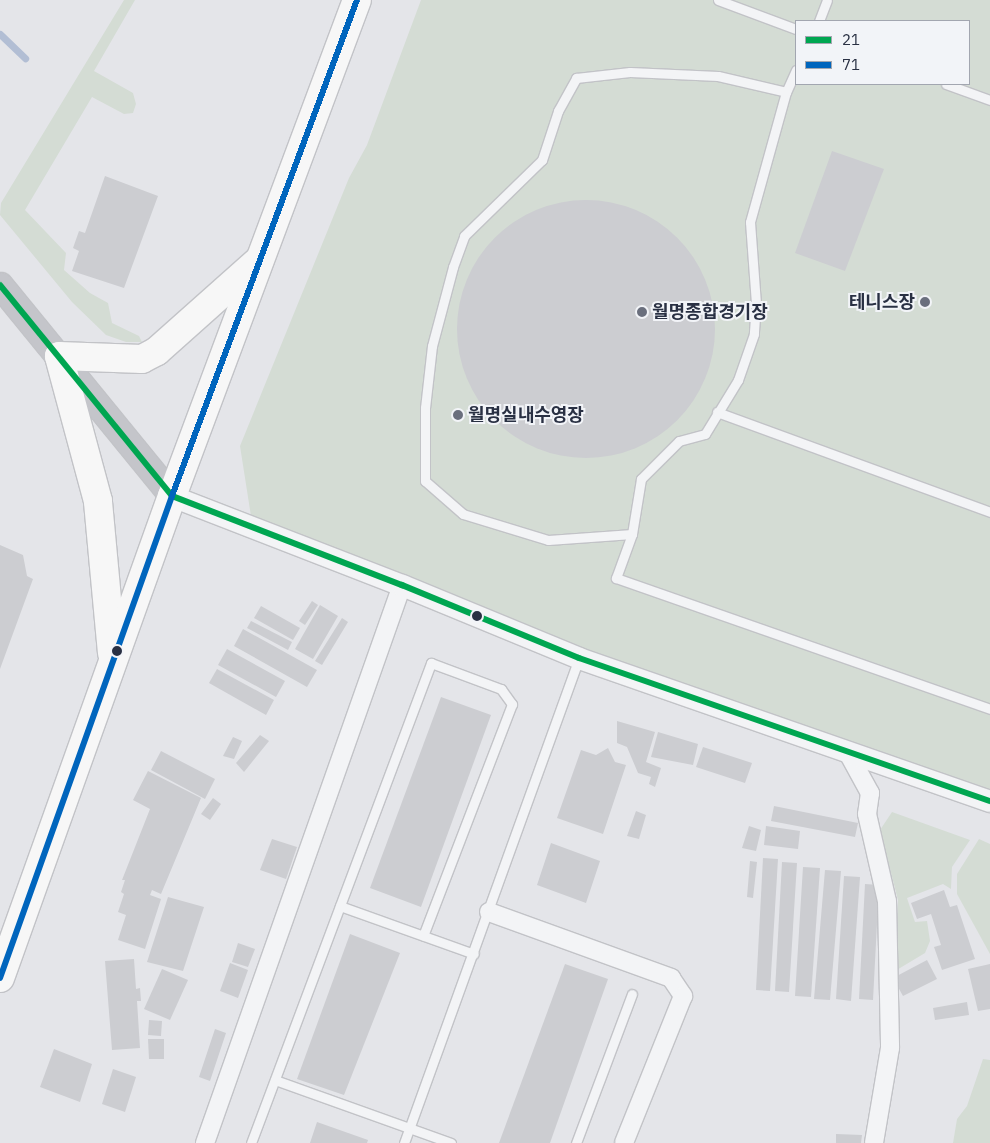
<!DOCTYPE html>
<meta charset="utf-8">
<style>
body{margin:0}
#map{position:relative;width:990px;height:1143px;overflow:hidden;background:#e4e5e9;font-family:"IBM Plex Sans","Noto Sans KR",sans-serif}
div>[style]{position:absolute}
[style*='--x']{left:calc(var(--x)*1px);top:calc(var(--y)*1px);width:calc(var(--w)*1px);rotate:calc(var(--a)*1deg)}
.green>*{inset:0;background:#d4dcd4}
.stream>*{height:7px;margin:-3.5px;padding:0 3.5px;transform-origin:3.5px;border-radius:3.5px;background:#b2bed4}
.building>*{inset:0;background:#cccdd1}
.round{border-radius:50%}
.roads{filter:drop-shadow(1px 0 #c2c3c7) drop-shadow(-1px 0 #c2c3c7) drop-shadow(0 1px #c2c3c7) drop-shadow(0 -1px #c2c3c7)}
.service>*{height:9px;margin:-4.5px;padding:0 4.5px;transform-origin:4.5px;border-radius:4.5px;background:#f3f4f6}
.minor>*{height:18px;margin:-9px;padding:0 9px;transform-origin:9px;border-radius:9px;background:#f3f4f6}
.tertiary>*{height:21px;margin:-10.5px;padding:0 10.5px;transform-origin:10.5px;border-radius:10.5px;background:#f3f4f6}
.secondary>*{height:25px;margin:-12.5px;padding:0 12.5px;transform-origin:12.5px;border-radius:12.5px;background:#c4c5ca}
.primary>*{height:28px;margin:-14px;padding:0 14px;transform-origin:14px;border-radius:14px;background:#f7f7f7}
.bus-1>*{height:6px;margin:-3px;padding:0 3px;transform-origin:3px;border-radius:3px;background:#00a651}
.bus-2>*{height:6px;margin:-3px;padding:0 3px;transform-origin:3px;border-radius:3px;background:#0065bd}
.dots>*{width:14px;height:14px;translate:-50% -50%;box-sizing:border-box;border:2px solid #f2f4f8;border-radius:50%}
span{translate:-50% -50%;white-space:nowrap;text-align:center;line-height:1.15;-webkit-text-stroke:4px #f2f4f8;paint-order:stroke}
.poi-label{font-size:18px;color:#293043;font-weight:700}
.right{translate:-100% -50%;text-align:right}
.left{translate:0 -50%;text-align:left}
.legend{position:absolute;left:795px;top:20px;width:175px;height:65px;box-sizing:border-box;background:#f2f4f8;border:1px solid #a2a6b0;margin:0;padding:6px 9px;list-style:none;font-size:15px;color:#293043}
.legend li{display:flex;align-items:center;gap:10px;height:25px}
.legend b{width:25px;border:1px solid #a2a6b0}
</style>
<div id="map">
<div class="green">
<div style="clip-path:polygon(124px 0,135px 0,94px 71px,133px 93px,136px 104px,133px 113px,124px 114px,92px 97px,25px 210px,66px 253px,64px 270px,90px 293px,108px 303px,112px 323px,139px 336px,142px 342px,126px 342px,106px 335px,72px 302px,0 215px,1px 203px)"></div>
<div style="clip-path:polygon(evenodd,421px 0,990px 0,990px 801px,253px 529px,240px 446px,349px 178px,367px 145px,421px 0,796px 21px,969px 21px,969px 84px,796px 84px,796px 21px)"></div>
<div style="clip-path:polygon(892px 812px,970px 840px,952px 867px,951px 889px,943px 884px,907px 898px,915px 922px,927px 921px,930px 941px,925px 953px,895px 971px,898px 900px,880px 830px)"></div>
<div style="clip-path:polygon(979px 839px,990px 844px,990px 954px,957px 894px,957px 874px)"></div>
<div style="clip-path:polygon(983px 1059px,990px 1060px,990px 1143px,953px 1143px,957px 1119px,967px 1106px)"></div>
</div>
<div class="stream">
<div style="--x:0;--y:34;--w:35;--a:44"></div>
</div>
<div class="building">
<div style="clip-path:polygon(832px 151px,884px 169px,845px 271px,795px 253px)"></div>
<div style="clip-path:polygon(105px 176px,158px 196px,124px 288px,72px 271px,79px 251px,73px 248px,79px 231px,85px 233px)"></div>
<div class="round" style="left:457px;top:200px;width:258px;height:258px"></div>
<div style="clip-path:polygon(0 545px,23px 555px,27px 576px,33px 579px,0 669px)"></div>
<div style="clip-path:polygon(312px 601px,318px 605px,305px 625px,299px 621px)"></div>
<div style="clip-path:polygon(320px 605px,338px 616px,313px 659px,295px 649px)"></div>
<div style="clip-path:polygon(261px 606px,300px 628px,293px 640px,254px 618px)"></div>
<div style="clip-path:polygon(342px 618px,348px 622px,322px 665px,315px 661px)"></div>
<div style="clip-path:polygon(251px 621px,292px 642px,288px 650px,247px 628px)"></div>
<div style="clip-path:polygon(243px 629px,317px 670px,307px 687px,234px 646px)"></div>
<div style="clip-path:polygon(227px 649px,285px 681px,276px 697px,218px 665px)"></div>
<div style="clip-path:polygon(217px 669px,274px 700px,266px 715px,209px 683px)"></div>
<div style="clip-path:polygon(441px 697px,491px 715px,421px 907px,370px 888px)"></div>
<div style="clip-path:polygon(617px 721px,655px 732px,646px 762px,661px 768px,655px 787px,649px 784px,651px 777px,638px 773px,627px 747px,617px 743px)"></div>
<div style="clip-path:polygon(658px 732px,698px 744px,693px 765px,651px 757px)"></div>
<div style="clip-path:polygon(260px 735px,269px 741px,244px 772px,236px 763px)"></div>
<div style="clip-path:polygon(233px 737px,242px 741px,234px 759px,223px 756px)"></div>
<div style="clip-path:polygon(703px 747px,752px 763px,745px 783px,696px 767px)"></div>
<div style="clip-path:polygon(608px 748px,615px 762px,626px 765px,603px 834px,557px 818px,581px 750px,596px 755px)"></div>
<div style="clip-path:polygon(161px 751px,215px 779px,205px 799px,151px 770px)"></div>
<div style="clip-path:polygon(148px 771px,201px 798px,161px 894px,152px 890px,150px 895px,161px 899px,145px 949px,118px 940px,126px 915px,118px 912px,124px 894px,121px 892px,125px 880px,122px 880px,150px 809px,133px 800px)"></div>
<div style="clip-path:polygon(213px 798px,221px 804px,210px 820px,201px 814px)"></div>
<div style="clip-path:polygon(774px 806px,858px 823px,855px 837px,771px 821px)"></div>
<div style="clip-path:polygon(636px 811px,646px 815px,639px 839px,627px 836px)"></div>
<div style="clip-path:polygon(749px 826px,761px 830px,756px 851px,742px 848px)"></div>
<div style="clip-path:polygon(766px 826px,800px 831px,798px 849px,764px 845px)"></div>
<div style="clip-path:polygon(272px 839px,297px 847px,286px 879px,260px 870px)"></div>
<div style="clip-path:polygon(551px 843px,600px 861px,586px 903px,537px 885px)"></div>
<div style="clip-path:polygon(763px 858px,778px 859px,770px 991px,756px 990px)"></div>
<div style="clip-path:polygon(750px 861px,757px 862px,753px 898px,747px 897px)"></div>
<div style="clip-path:polygon(782px 862px,797px 863px,789px 992px,775px 991px)"></div>
<div style="clip-path:polygon(803px 867px,820px 868px,811px 997px,795px 996px)"></div>
<div style="clip-path:polygon(825px 870px,841px 871px,830px 1000px,814px 999px)"></div>
<div style="clip-path:polygon(844px 876px,860px 877px,851px 1001px,836px 999px)"></div>
<div style="clip-path:polygon(865px 884px,879px 885px,873px 1000px,859px 999px)"></div>
<div style="clip-path:polygon(944px 890px,950px 907px,957px 905px,975px 959px,942px 970px,934px 947px,941px 945px,931px 914px,917px 919px,911px 903px)"></div>
<div style="clip-path:polygon(168px 897px,204px 907px,183px 971px,147px 962px)"></div>
<div style="clip-path:polygon(350px 934px,400px 953px,344px 1095px,297px 1079px)"></div>
<div style="clip-path:polygon(238px 943px,255px 949px,248px 967px,232px 962px)"></div>
<div style="clip-path:polygon(134px 959px,136px 989px,140px 988px,141px 1001px,137px 1001px,140px 1048px,112px 1050px,105px 961px)"></div>
<div style="clip-path:polygon(927px 960px,937px 979px,903px 996px,893px 978px)"></div>
<div style="clip-path:polygon(230px 963px,248px 970px,238px 998px,220px 991px)"></div>
<div style="clip-path:polygon(565px 964px,608px 979px,550px 1143px,499px 1143px)"></div>
<div style="clip-path:polygon(990px 964px,990px 1009px,978px 1011px,968px 969px)"></div>
<div style="clip-path:polygon(162px 969px,188px 980px,170px 1020px,144px 1009px)"></div>
<div style="clip-path:polygon(967px 1002px,969px 1015px,935px 1020px,933px 1008px)"></div>
<div style="clip-path:polygon(149px 1020px,162px 1021px,161px 1036px,148px 1035px)"></div>
<div style="clip-path:polygon(215px 1029px,226px 1033px,210px 1081px,199px 1077px)"></div>
<div style="clip-path:polygon(148px 1039px,164px 1039px,164px 1059px,149px 1059px)"></div>
<div style="clip-path:polygon(54px 1049px,92px 1064px,80px 1102px,40px 1087px)"></div>
<div style="clip-path:polygon(113px 1069px,136px 1077px,125px 1112px,102px 1104px)"></div>
<div style="clip-path:polygon(317px 1122px,368px 1140px,367px 1143px,310px 1143px)"></div>
<div style="clip-path:polygon(836px 1134px,862px 1135px,861px 1143px,836px 1143px)"></div>
</div>
<div class="roads">
<div class="service">
<div style="--x:718;--y:0;--w:83;--a:20.4"></div>
<div style="--x:819;--y:21;--w:22;--a:-69"></div>
<div style="--x:796;--y:70;--w:24;--a:114"></div>
<div style="--x:786;--y:92;--w:135;--a:105.5"></div>
<div style="--x:750;--y:222;--w:81;--a:85.8"></div>
<div style="--x:756;--y:303;--w:31;--a:94"></div>
<div style="--x:754;--y:334;--w:49;--a:109.2"></div>
<div style="--x:738;--y:380;--w:63;--a:121.4"></div>
<div style="--x:705;--y:434;--w:27;--a:165"></div>
<div style="--x:679;--y:441;--w:54;--a:135"></div>
<div style="--x:641;--y:479;--w:56;--a:99.3"></div>
<div style="--x:632;--y:534;--w:47;--a:110"></div>
<div style="--x:616;--y:578;--w:396;--a:19.3"></div>
<div style="--x:946;--y:84;--w:47;--a:20"></div>
<div style="--x:717;--y:412;--w:291;--a:20.1"></div>
<div style="--x:632;--y:534;--w:84;--a:175.9"></div>
<div style="--x:548;--y:540;--w:89;--a:-163"></div>
<div style="--x:463;--y:514;--w:50;--a:-139"></div>
<div style="--x:425;--y:481;--w:73;--a:-90"></div>
<div style="--x:425;--y:408;--w:62;--a:-83.6"></div>
<div style="--x:432;--y:346;--w:82;--a:-75.1"></div>
<div style="--x:453;--y:267;--w:33;--a:-70"></div>
<div style="--x:464;--y:236;--w:109;--a:-44.3"></div>
<div style="--x:542;--y:160;--w:52;--a:-71.9"></div>
<div style="--x:558;--y:111;--w:38;--a:-61"></div>
<div style="--x:576;--y:78;--w:54;--a:-6.3"></div>
<div style="--x:630;--y:72;--w:88;--a:2.6"></div>
<div style="--x:718;--y:76;--w:70;--a:13.2"></div>
<div style="--x:340;--y:906;--w:142;--a:19.7"></div>
<div style="--x:275;--y:1080;--w:187;--a:19.7"></div>
<div style="--x:251;--y:1143;--w:513;--a:-69.44"></div>
<div style="--x:431;--y:663;--w:75;--a:20.4"></div>
<div style="--x:501;--y:689;--w:19;--a:54"></div>
<div style="--x:512;--y:704;--w:248;--a:111"></div>
<div style="--x:404;--y:1143;--w:516;--a:-70.16"></div>
<div style="--x:576;--y:1143;--w:159;--a:-69.4"></div>
</div>
<div class="minor">
<div style="--x:848;--y:753;--w:46;--a:61.2"></div>
<div style="--x:870;--y:793;--w:21;--a:98"></div>
<div style="--x:867;--y:814;--w:89;--a:77.1"></div>
<div style="--x:887;--y:901;--w:147;--a:88.8"></div>
<div style="--x:890;--y:1048;--w:96;--a:99.6"></div>
<div style="--x:489;--y:912;--w:194;--a:19.9"></div>
<div style="--x:671;--y:978;--w:22;--a:56"></div>
<div style="--x:683;--y:996;--w:158;--a:111.9"></div>
<div style="--x:205;--y:1143;--w:592;--a:-70.55"></div>
</div>
<div class="tertiary">
<div style="--x:172;--y:496;--w:247;--a:21.2"></div>
<div style="--x:402;--y:585;--w:191;--a:22.4"></div>
<div style="--x:579;--y:658;--w:435;--a:19.2"></div>
</div>
<div class="secondary">
<div style="--x:0;--y:285;--w:272;--a:50.8"></div>
</div>
<div class="primary">
<div style="--x:112;--y:653;--w:153;--a:-95.3"></div>
<div style="--x:98;--y:501;--w:150;--a:-105.1"></div>
<div style="--x:59;--y:356;--w:83;--a:2.1"></div>
<div style="--x:142;--y:359;--w:17;--a:-28"></div>
<div style="--x:157;--y:351;--w:137;--a:-41.7"></div>
<div style="--x:0;--y:978;--w:512;--a:-70.36"></div>
<div style="--x:172;--y:496;--w:529;--a:-69.55"></div>
</div>
</div>
<div class="bus-1">
<div style="--x:0;--y:285;--w:272;--a:50.8"></div>
<div style="--x:172;--y:496;--w:247;--a:21.2"></div>
<div style="--x:402;--y:585;--w:191;--a:22.4"></div>
<div style="--x:579;--y:658;--w:435;--a:19.2"></div>
</div>
<div class="bus-2">
<div style="--x:0;--y:978;--w:512;--a:-70.36"></div>
<div style="--x:172;--y:496;--w:529;--a:-69.55"></div>
</div>
<div class="dots">
<div style="left:925px;top:302px;background:#6a6f7d"></div>
<div style="left:642px;top:312px;background:#6a6f7d"></div>
<div style="left:458px;top:415px;background:#6a6f7d"></div>
<div style="left:477px;top:616px;background:#293043"></div>
<div style="left:117px;top:651px;background:#293043"></div>
</div>
<div class="poi-label">
<span class="right" style="left:915px;top:302px">테니스장</span>
<span class="left" style="left:652px;top:312px">월명종합경기장</span>
<span class="left" style="left:468px;top:415px">월명실내수영장</span>
</div>
<ul class="legend">
<li><b style="height:6px;background:#00a651"></b>21</li>
<li><b style="height:6px;background:#0065bd"></b>71</li>
</ul>
</div>
